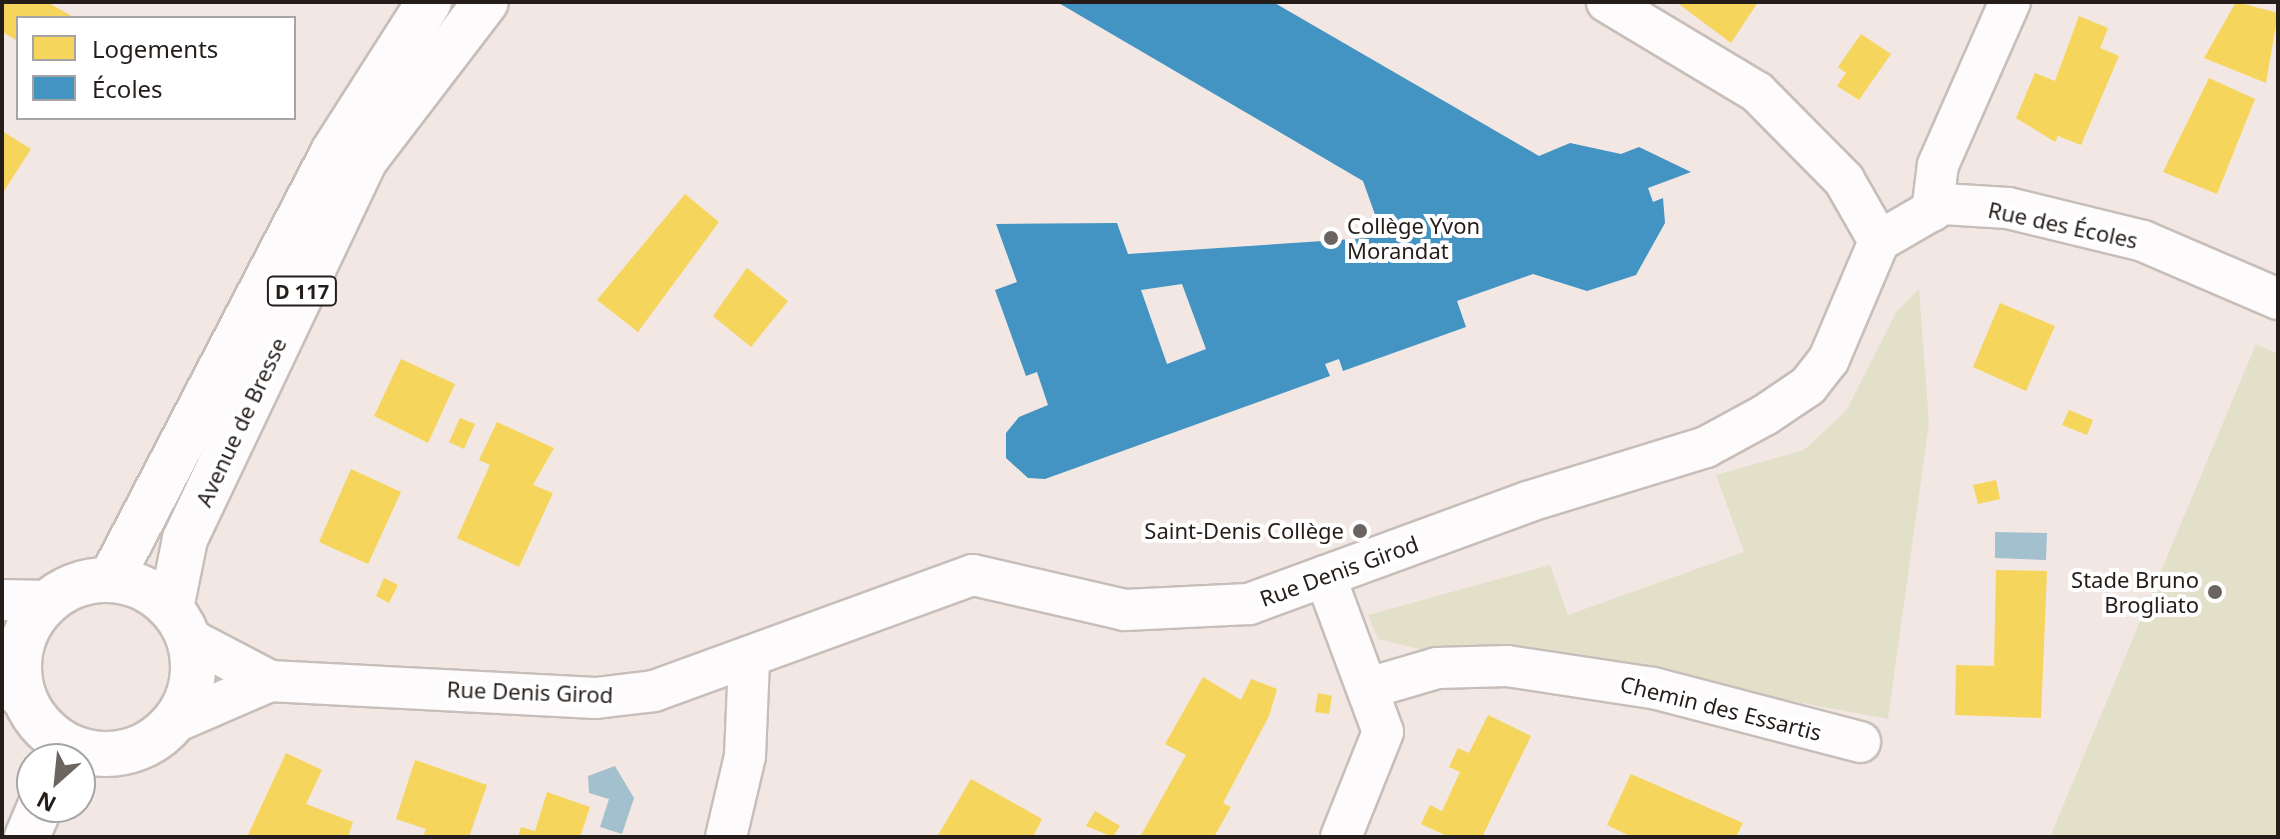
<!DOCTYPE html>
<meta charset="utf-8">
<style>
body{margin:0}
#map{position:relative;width:2280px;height:839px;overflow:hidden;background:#f2e7e2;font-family:"Noto Sans",sans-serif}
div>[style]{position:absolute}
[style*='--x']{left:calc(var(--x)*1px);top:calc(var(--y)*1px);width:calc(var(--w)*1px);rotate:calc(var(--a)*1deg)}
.green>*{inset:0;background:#e3e0ca}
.water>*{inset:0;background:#a2c0cd}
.homes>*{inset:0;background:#f6d55c}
.schools>*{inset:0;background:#4393c3}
.roads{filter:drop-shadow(2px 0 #c7beba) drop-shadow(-2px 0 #c7beba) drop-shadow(0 2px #c7beba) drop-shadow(0 -2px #c7beba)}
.street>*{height:40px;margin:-20px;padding:0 20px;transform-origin:20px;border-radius:20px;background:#fdfbfb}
.primary>*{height:44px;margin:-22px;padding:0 22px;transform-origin:22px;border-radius:22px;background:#fdfbfb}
.primary>.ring{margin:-22px;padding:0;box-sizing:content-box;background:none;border:44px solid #fdfbfb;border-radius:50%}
.dots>*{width:22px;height:22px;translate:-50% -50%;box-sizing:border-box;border:4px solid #fff;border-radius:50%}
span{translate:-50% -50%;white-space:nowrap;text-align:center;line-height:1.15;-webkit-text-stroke:8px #fff;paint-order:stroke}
.shield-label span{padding:2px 6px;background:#fff;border:2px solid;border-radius:6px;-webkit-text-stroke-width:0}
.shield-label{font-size:20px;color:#241d1a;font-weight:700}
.poi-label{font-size:22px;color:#241d1a}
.left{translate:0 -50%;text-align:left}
.right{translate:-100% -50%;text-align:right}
.street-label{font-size:22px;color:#241d1a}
.frame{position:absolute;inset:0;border:4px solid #241d1a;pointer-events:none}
.legend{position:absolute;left:16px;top:16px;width:280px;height:104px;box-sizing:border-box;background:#fff;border:2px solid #a7a5a3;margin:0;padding:10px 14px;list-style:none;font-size:24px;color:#241d1a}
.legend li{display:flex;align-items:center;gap:16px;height:40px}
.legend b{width:40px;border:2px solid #a7a5a3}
.north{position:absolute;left:16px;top:743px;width:80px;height:80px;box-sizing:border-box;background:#fff;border:2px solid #a7a5a3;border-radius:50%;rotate:207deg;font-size:22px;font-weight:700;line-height:32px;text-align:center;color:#241d1a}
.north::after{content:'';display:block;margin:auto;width:28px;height:36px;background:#6c6460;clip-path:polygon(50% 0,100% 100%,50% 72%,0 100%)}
</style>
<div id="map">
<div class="green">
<div style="clip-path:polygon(1919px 289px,1929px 423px,1888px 719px,1586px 663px,1436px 653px,1378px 639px,1368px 615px,1550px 565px,1568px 615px,1744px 552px,1716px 475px,1804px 450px,1846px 411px,1897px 311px)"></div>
<div style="clip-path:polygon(2256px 344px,2278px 354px,2278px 837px,2050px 837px)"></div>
</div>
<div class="water">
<div style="clip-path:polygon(1995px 532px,2047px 533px,2046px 560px,1995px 558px)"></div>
<div style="clip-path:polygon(615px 766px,634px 798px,622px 834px,600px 827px,609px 799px,589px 793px,588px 776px)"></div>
</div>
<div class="homes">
<div style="clip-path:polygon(2px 2px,47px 2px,75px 18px,18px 18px,18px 41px,2px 32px)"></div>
<div style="clip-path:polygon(1676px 2px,1758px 2px,1731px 43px)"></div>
<div style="clip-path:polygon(2236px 2px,2278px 13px,2266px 83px,2204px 58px)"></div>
<div style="clip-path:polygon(2079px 16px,2108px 28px,2100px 48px,2119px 56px,2081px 145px,2058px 136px,2055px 142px,2016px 118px,2035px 73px,2055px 81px)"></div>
<div style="clip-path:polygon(1861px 34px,1891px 54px,1859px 100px,1837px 86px,1846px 73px,1838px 67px)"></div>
<div style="clip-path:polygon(2209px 78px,2255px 99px,2217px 194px,2163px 172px)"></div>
<div style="clip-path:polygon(2px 131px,31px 149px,2px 194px)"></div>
<div style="clip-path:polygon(685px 194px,719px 222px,638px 332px,597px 300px)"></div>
<div style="clip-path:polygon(747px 268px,788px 301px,751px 347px,713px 316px)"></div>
<div style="clip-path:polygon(2000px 303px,2055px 326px,2026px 391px,1973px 367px)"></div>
<div style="clip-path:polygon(401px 359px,455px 384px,428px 443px,374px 416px)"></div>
<div style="clip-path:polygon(2069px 410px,2093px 420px,2087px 435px,2062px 425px)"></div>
<div style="clip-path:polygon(460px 418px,475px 424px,464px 449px,449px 442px)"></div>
<div style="clip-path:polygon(497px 422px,554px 448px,533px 485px,553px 493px,519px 567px,457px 538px,490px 465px,479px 460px)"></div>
<div style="clip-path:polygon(351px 469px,401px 492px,368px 564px,319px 542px)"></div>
<div style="clip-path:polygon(1996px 480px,2000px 499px,1978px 504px,1973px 485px)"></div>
<div style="clip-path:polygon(1996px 570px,2047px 571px,2041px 718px,1955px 715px,1956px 665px,1994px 666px)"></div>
<div style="clip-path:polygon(384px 578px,398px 585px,389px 603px,376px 596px)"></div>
<div style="clip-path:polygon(1203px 677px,1241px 700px,1251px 679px,1277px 689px,1269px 716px,1223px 803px,1231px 807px,1214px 837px,1140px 837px,1186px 755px,1165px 744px)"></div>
<div style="clip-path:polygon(1318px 693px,1332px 696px,1329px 714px,1315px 712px)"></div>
<div style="clip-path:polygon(1488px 715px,1531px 736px,1482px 837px,1449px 837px,1421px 824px,1430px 805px,1442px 811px,1460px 772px,1449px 767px,1458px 748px,1469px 753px)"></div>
<div style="clip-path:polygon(286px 753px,322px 770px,306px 804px,353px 822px,348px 837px,247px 837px)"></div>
<div style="clip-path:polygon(415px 760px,487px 785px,469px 837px,423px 837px,426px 829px,396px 819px)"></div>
<div style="clip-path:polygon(1631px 774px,1743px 823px,1736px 837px,1632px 837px,1607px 825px)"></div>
<div style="clip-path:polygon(971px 779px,1042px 819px,1033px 837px,937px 837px)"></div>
<div style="clip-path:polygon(547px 792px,590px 807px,580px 837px,518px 837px,521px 827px,535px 831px)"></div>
<div style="clip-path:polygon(1095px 811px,1120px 826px,1113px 837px,1086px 826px)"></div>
</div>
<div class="schools">
<div style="clip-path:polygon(evenodd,1057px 2px,1273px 2px,1539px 156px,1570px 143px,1621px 154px,1639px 147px,1691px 172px,1648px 188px,1653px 202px,1663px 198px,1665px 223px,1636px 275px,1587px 291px,1533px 274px,1457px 301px,1466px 327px,1343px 371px,1339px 359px,1325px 364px,1330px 376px,1045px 479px,1028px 478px,1006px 458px,1006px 433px,1019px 417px,1048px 405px,1037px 372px,1026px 376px,995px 290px,1017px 282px,996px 224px,1117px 223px,1128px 254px,1383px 237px,1363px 181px,1057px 2px,1182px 284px,1206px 349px,1167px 364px,1141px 290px,1182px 284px)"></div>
</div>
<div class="roads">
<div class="street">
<div style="--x:1607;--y:2;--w:175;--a:31"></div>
<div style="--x:1757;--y:92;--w:124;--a:45.3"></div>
<div style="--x:1844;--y:180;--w:70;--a:60.2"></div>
<div style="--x:1932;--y:211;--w:46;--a:-82.6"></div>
<div style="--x:1938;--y:165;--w:178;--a:-66.2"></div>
<div style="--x:1879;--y:241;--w:74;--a:-30"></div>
<div style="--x:1943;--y:204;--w:65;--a:3.5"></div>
<div style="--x:2008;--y:208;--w:139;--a:13.7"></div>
<div style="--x:2143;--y:241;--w:147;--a:23.2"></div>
<div style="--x:1325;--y:576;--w:166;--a:69.6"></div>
<div style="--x:1383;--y:732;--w:113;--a:111.8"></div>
<div style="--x:2;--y:600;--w:45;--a:1.3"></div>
<div style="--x:188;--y:638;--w:93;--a:27.7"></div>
<div style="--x:270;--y:681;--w:326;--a:3"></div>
<div style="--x:596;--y:698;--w:58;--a:-6.9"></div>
<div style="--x:654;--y:691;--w:339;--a:-20"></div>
<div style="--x:973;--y:575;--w:156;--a:13"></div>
<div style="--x:1125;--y:610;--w:124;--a:-2.8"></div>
<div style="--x:1249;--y:604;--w:296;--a:-20.1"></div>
<div style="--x:1527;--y:502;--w:187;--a:-17.1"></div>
<div style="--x:1706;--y:447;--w:67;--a:-28.5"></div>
<div style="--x:1765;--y:415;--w:52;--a:-34"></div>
<div style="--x:1808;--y:386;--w:34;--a:-52"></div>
<div style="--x:1829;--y:359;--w:128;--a:-67"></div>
<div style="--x:2;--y:679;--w:34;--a:45"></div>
<div style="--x:1369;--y:688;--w:71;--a:-16.4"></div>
<div style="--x:1437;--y:668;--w:70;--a:-1.6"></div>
<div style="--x:1507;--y:666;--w:148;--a:8.6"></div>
<div style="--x:1653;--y:688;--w:214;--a:14.6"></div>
<div style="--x:173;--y:723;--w:106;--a:-23.4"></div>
<div style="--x:726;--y:837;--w:83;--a:-76.8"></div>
<div style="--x:745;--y:756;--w:96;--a:-87.6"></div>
</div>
<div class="primary">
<div style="--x:111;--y:579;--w:481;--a:-62.5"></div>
<div style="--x:333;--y:152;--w:178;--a:-57.4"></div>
<div class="ring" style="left:19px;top:580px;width:130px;height:130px"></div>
<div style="--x:171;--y:608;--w:70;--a:-78.5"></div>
<div style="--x:185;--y:539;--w:420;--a:-64.6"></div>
<div style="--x:365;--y:160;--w:199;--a:-52.6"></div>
<div style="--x:27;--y:837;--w:33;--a:-67"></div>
</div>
</div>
<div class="dots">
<div style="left:1331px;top:238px;background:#6c6460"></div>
<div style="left:1360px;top:531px;background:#6c6460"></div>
<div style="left:2215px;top:592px;background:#6c6460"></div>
</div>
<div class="shield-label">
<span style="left:302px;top:291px">D 117</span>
</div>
<div class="poi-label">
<span class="left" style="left:1347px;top:238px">Collège Yvon<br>Morandat</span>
<span class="right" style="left:1344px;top:531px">Saint-Denis Collège</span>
<span class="right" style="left:2199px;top:592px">Stade Bruno<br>Brogliato</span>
</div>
<div class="street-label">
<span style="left:2063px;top:225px;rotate:12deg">Rue des Écoles</span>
<span style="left:241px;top:422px;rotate:-65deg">Avenue de Bresse</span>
<span style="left:1339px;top:571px;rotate:-20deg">Rue Denis Girod</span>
<span style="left:530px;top:692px;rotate:2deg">Rue Denis Girod</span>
<span style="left:1721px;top:708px;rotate:14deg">Chemin des Essartis</span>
</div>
<div class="frame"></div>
<ul class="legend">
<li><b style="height:22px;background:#f6d55c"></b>Logements</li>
<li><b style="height:22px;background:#4393c3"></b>Écoles</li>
</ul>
<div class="north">N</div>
</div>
